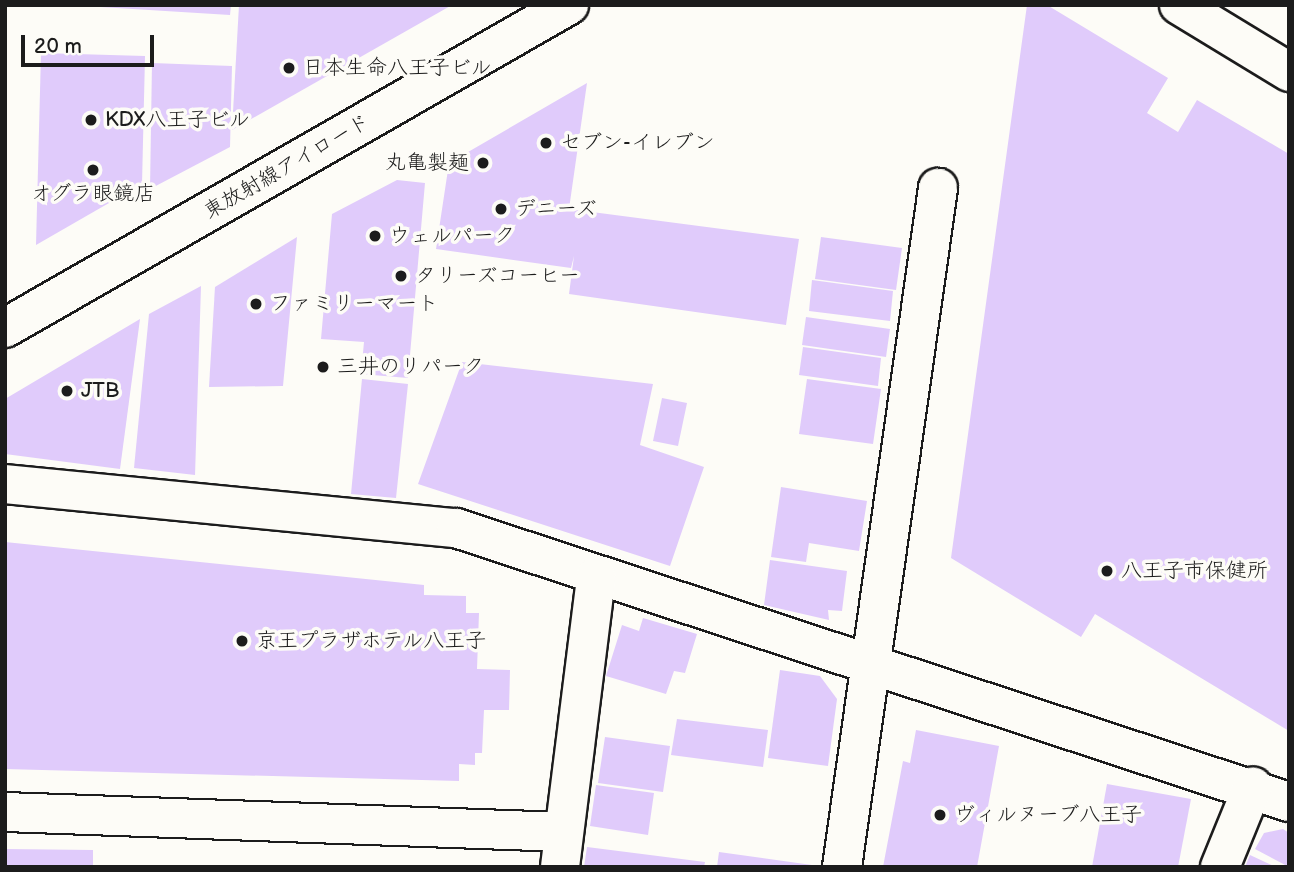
<!DOCTYPE html>
<meta charset="utf-8">
<style>
body{margin:0}
#map{position:relative;width:1294px;height:872px;overflow:hidden;background:#fdfcf7;font-family:"Balsamiq Sans","Klee One",sans-serif}
div>[style]{position:absolute}
[style*='--x']{left:calc(var(--x)*1px);top:calc(var(--y)*1px);width:calc(var(--w)*1px);rotate:calc(var(--a)*1deg)}
.building>*{inset:0;background:#e0cbfb}
.roads{filter:drop-shadow(2px 0 #1c1c1c) drop-shadow(-2px 0 #1c1c1c) drop-shadow(0 2px #1c1c1c) drop-shadow(0 -2px #1c1c1c)}
.street>*{height:38px;margin:-19px;padding:0 19px;transform-origin:19px;border-radius:19px;background:#fdfcf7}
.secondary>*{height:38px;margin:-19px;padding:0 19px;transform-origin:19px;border-radius:19px;background:#fdfcf7}
.dots>*{width:19px;height:19px;translate:-50% -50%;box-sizing:border-box;border:4px solid #fdfcf7;border-radius:50%}
span{translate:-50% -50%;white-space:nowrap;text-align:center;line-height:1.15;-webkit-text-stroke:7px #fdfcf7;paint-order:stroke}
.poi-label{font-size:21px;color:#1c1c1c}
.left{translate:0 -50%;text-align:left}
.right{translate:-100% -50%;text-align:right}
.street-label{font-size:21px;color:#1c1c1c}
.frame{position:absolute;inset:0;border:7px solid #1c1c1c;pointer-events:none}
.scale{position:absolute;left:21px;top:35px;width:133px;height:32px;box-sizing:border-box;border:4px solid #1c1c1c;border-top:0;padding-left:9px;font-size:21px;line-height:24px;white-space:nowrap;color:#1c1c1c;-webkit-text-stroke:5px #fdfcf7;paint-order:stroke}
</style>
<div id="map">
<div class="building">
<div style="clip-path:polygon(68px 5px,231px 5px,230px 15px)"></div>
<div style="clip-path:polygon(239px 5px,452px 5px,232px 130px)"></div>
<div style="clip-path:polygon(1027px 5px,1047px 5px,1168px 78px,1147px 113px,1178px 132px,1197px 100px,1289px 154px,1289px 731px,1095px 614px,1081px 637px,951px 558px)"></div>
<div style="clip-path:polygon(41px 53px,145px 56px,142px 184px,36px 245px)"></div>
<div style="clip-path:polygon(152px 63px,232px 66px,230px 147px,150px 189px)"></div>
<div style="clip-path:polygon(587px 83px,569px 209px,799px 239px,786px 325px,569px 294px,574px 256px,571px 268px,436px 249px,449px 163px)"></div>
<div style="clip-path:polygon(397px 180px,425px 183px,408px 378px,361px 374px,364px 342px,321px 339px,332px 214px)"></div>
<div style="clip-path:polygon(297px 237px,283px 386px,209px 387px,215px 287px)"></div>
<div style="clip-path:polygon(821px 237px,902px 248px,896px 290px,815px 279px)"></div>
<div style="clip-path:polygon(812px 280px,893px 291px,890px 321px,809px 311px)"></div>
<div style="clip-path:polygon(201px 286px,195px 475px,134px 468px,149px 314px)"></div>
<div style="clip-path:polygon(806px 317px,890px 329px,886px 357px,802px 345px)"></div>
<div style="clip-path:polygon(140px 319px,120px 469px,5px 454px,5px 399px)"></div>
<div style="clip-path:polygon(803px 347px,881px 358px,878px 386px,799px 375px)"></div>
<div style="clip-path:polygon(462px 362px,653px 384px,640px 445px,704px 467px,670px 566px,418px 484px)"></div>
<div style="clip-path:polygon(362px 379px,408px 384px,396px 498px,351px 494px)"></div>
<div style="clip-path:polygon(807px 379px,881px 389px,873px 444px,799px 434px)"></div>
<div style="clip-path:polygon(662px 398px,687px 403px,678px 446px,653px 441px)"></div>
<div style="clip-path:polygon(781px 487px,867px 501px,859px 551px,809px 543px,806px 562px,771px 557px)"></div>
<div style="clip-path:polygon(5px 542px,424px 585px,424px 595px,466px 596px,466px 613px,479px 613px,477px 669px,510px 670px,509px 710px,484px 710px,482px 753px,475px 753px,475px 765px,459px 764px,459px 781px,5px 769px)"></div>
<div style="clip-path:polygon(770px 560px,847px 571px,842px 611px,828px 610px,829px 620px,764px 605px)"></div>
<div style="clip-path:polygon(643px 618px,697px 634px,685px 673px,674px 671px,666px 694px,606px 676px,622px 625px,639px 631px)"></div>
<div style="clip-path:polygon(780px 670px,820px 676px,837px 699px,828px 766px,768px 758px)"></div>
<div style="clip-path:polygon(677px 719px,768px 730px,763px 767px,671px 755px)"></div>
<div style="clip-path:polygon(916px 730px,999px 746px,977px 867px,883px 867px,903px 761px,910px 763px)"></div>
<div style="clip-path:polygon(605px 737px,670px 746px,663px 792px,598px 783px)"></div>
<div style="clip-path:polygon(1107px 784px,1191px 799px,1178px 867px,1092px 867px)"></div>
<div style="clip-path:polygon(596px 785px,654px 793px,648px 835px,590px 826px)"></div>
<div style="clip-path:polygon(1283px 829px,1289px 833px,1289px 867px,1255px 849px,1264px 833px)"></div>
<div style="clip-path:polygon(587px 847px,705px 862px,704px 867px,584px 867px)"></div>
<div style="clip-path:polygon(5px 849px,93px 850px,93px 867px,5px 867px)"></div>
<div style="clip-path:polygon(719px 852px,812px 865px,812px 867px,717px 867px)"></div>
<div style="clip-path:polygon(1250px 855px,1276px 867px,1245px 867px)"></div>
</div>
<div class="roads">
<div class="street">
<div style="--x:5;--y:484;--w:453;--a:5.6"></div>
<div style="--x:456;--y:528;--w:877;--a:18.21"></div>
<div style="--x:5;--y:812;--w:559;--a:2.05"></div>
<div style="--x:560;--y:867;--w:293;--a:-82.9"></div>
<div style="--x:842;--y:867;--w:686;--a:-81.95"></div>
<div style="--x:1220;--y:867;--w:87;--a:-67.8"></div>
</div>
<div class="secondary">
<div style="--x:1179;--y:5;--w:129;--a:31.3"></div>
<div style="--x:5;--y:328;--w:650;--a:-29.8"></div>
</div>
</div>
<div class="dots">
<div style="left:289px;top:68px;background:#1c1c1c"></div>
<div style="left:91px;top:120px;background:#1c1c1c"></div>
<div style="left:546px;top:143px;background:#1c1c1c"></div>
<div style="left:483px;top:163px;background:#1c1c1c"></div>
<div style="left:93px;top:170px;background:#1c1c1c"></div>
<div style="left:501px;top:209px;background:#1c1c1c"></div>
<div style="left:375px;top:236px;background:#1c1c1c"></div>
<div style="left:401px;top:276px;background:#1c1c1c"></div>
<div style="left:256px;top:304px;background:#1c1c1c"></div>
<div style="left:323px;top:367px;background:#1c1c1c"></div>
<div style="left:67px;top:391px;background:#1c1c1c"></div>
<div style="left:1107px;top:571px;background:#1c1c1c"></div>
<div style="left:242px;top:641px;background:#1c1c1c"></div>
<div style="left:940px;top:815px;background:#1c1c1c"></div>
</div>
<div class="poi-label">
<span class="left" style="left:303px;top:68px">日本生命八王子ビル</span>
<span class="left" style="left:105px;top:120px">KDX八王子ビル</span>
<span class="left" style="left:560px;top:143px">セブン-イレブン</span>
<span class="right" style="left:469px;top:163px">丸亀製麺</span>
<span style="left:93px;top:194px">オグラ眼鏡店</span>
<span class="left" style="left:515px;top:209px">デニーズ</span>
<span class="left" style="left:389px;top:236px">ウェルパーク</span>
<span class="left" style="left:415px;top:276px">タリーズコーヒー</span>
<span class="left" style="left:270px;top:304px">ファミリーマート</span>
<span class="left" style="left:337px;top:367px">三井のリパーク</span>
<span class="left" style="left:81px;top:391px">JTB</span>
<span class="left" style="left:1121px;top:571px">八王子市保健所</span>
<span class="left" style="left:256px;top:641px">京王プラザホテル八王子</span>
<span class="left" style="left:954px;top:815px">ヴィルヌーブ八王子</span>
</div>
<div class="street-label">
<span style="left:287px;top:167px;rotate:-30deg">東放射線アイロード</span>
</div>
<div class="frame"></div>
<div class="scale">20 m</div>
</div>
